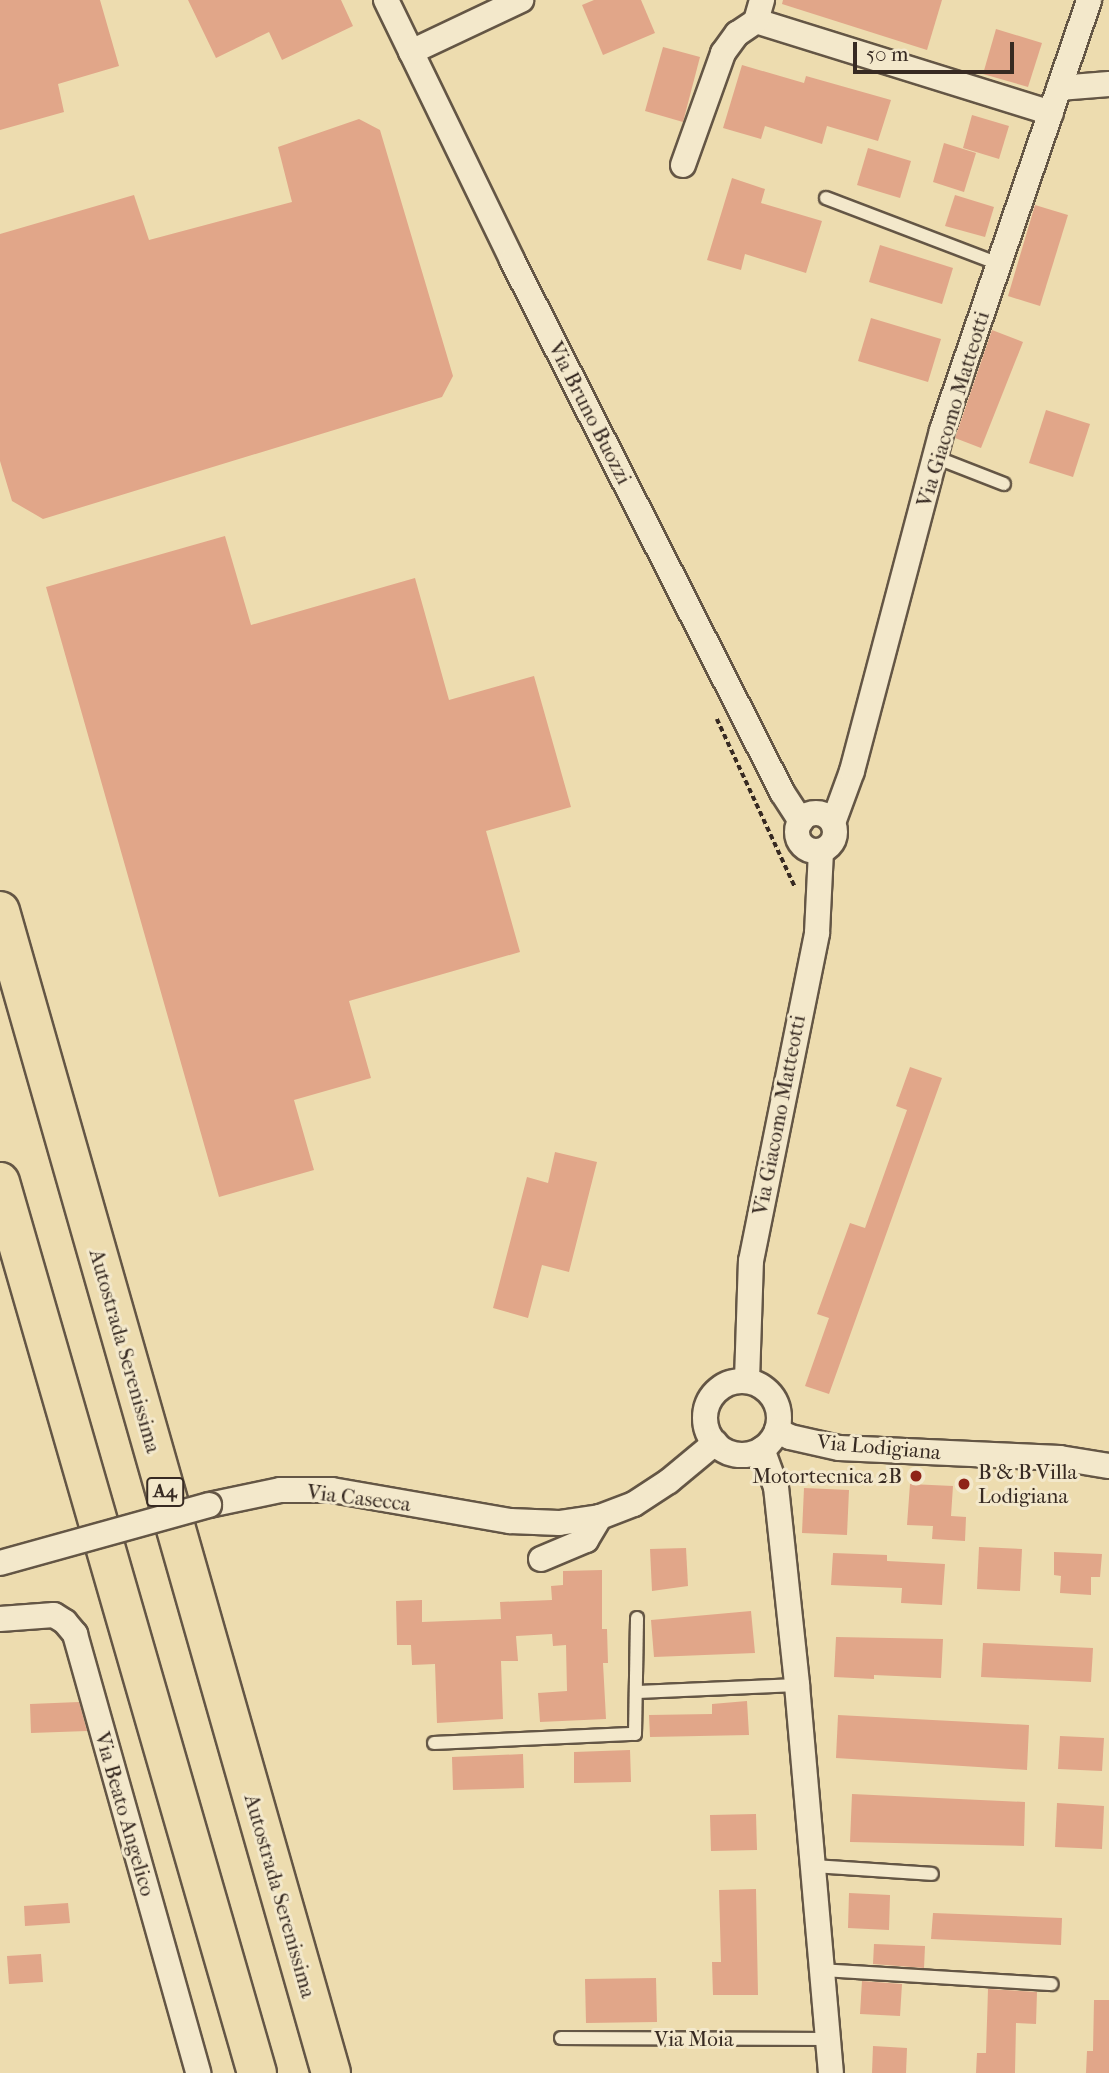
<!DOCTYPE html>
<style>
body{margin:0}
#map{position:relative;width:1109px;height:2073px;overflow:hidden;background:#eddcaf;font-family:"IM FELL French Canon",serif}
div>[style]{position:absolute}
[style*='--x']{left:calc(var(--x)*1px);top:calc(var(--y)*1px);width:calc(var(--w)*1px);rotate:calc(var(--a)*1deg)}
.building>*{inset:0;background:#e1a689}
.path>*{height:3.5px;margin-top:-1.75px;transform-origin:0;background:repeating-linear-gradient(90deg,#372a22 0 5px,transparent 0 8.5px)}
.roads{filter:drop-shadow(2px 0 #645645) drop-shadow(-2px 0 #645645) drop-shadow(0 2px #645645) drop-shadow(0 -2px #645645)}
.lane>*{height:12px;margin:-6px;padding:0 6px;transform-origin:6px;border-radius:6px;background:#f3e8cb}
.street>*{height:24px;margin:-12px;padding:0 12px;transform-origin:12px;border-radius:12px;background:#f3e8cb}
.street>.ring{margin:-12px;padding:0;box-sizing:content-box;background:none;border:24px solid #f3e8cb;border-radius:50%}
.highway>*{height:38px;margin:-19px;padding:0 19px;transform-origin:19px;border-radius:19px;background:#eddcaf}
.bridges{filter:drop-shadow(2px 0 #645645) drop-shadow(-2px 0 #645645) drop-shadow(0 2px #645645) drop-shadow(0 -2px #645645)}
.street-bridge>*{height:24px;margin:-12px;padding:0 12px;transform-origin:12px;border-radius:12px;background:#f3e8cb}
.dots>*{width:19px;height:19px;translate:-50% -50%;box-sizing:border-box;border:4px solid #f3e8cb;border-radius:50%}
span{translate:-50% -50%;white-space:nowrap;text-align:center;line-height:1.15;-webkit-text-stroke:6px #f3e8cb;paint-order:stroke}
.shield-label span{padding:2px 5px;background:#f3e8cb;border:2px solid;border-radius:5px;-webkit-text-stroke-width:0}
.shield-label{font-size:19px;color:#372a22;font-weight:700}
.street-label{font-size:21px;color:#372a22}
.poi-label{font-size:21px;color:#372a22}
.left{translate:0 -50%;text-align:left}
.right{translate:-100% -50%;text-align:right}
.scale{position:absolute;left:853px;top:42px;width:161px;height:32px;box-sizing:border-box;border:4px solid #372a22;border-top:0;padding-left:9px;font-size:21px;line-height:24px;white-space:nowrap;color:#372a22;-webkit-text-stroke:5px #f3e8cb;paint-order:stroke}
</style>
<div id="map">
<div class="building">
<div style="clip-path:polygon(0 0,100px 0,119px 66px,58px 84px,64px 112px,0 130px)"></div>
<div style="clip-path:polygon(188px 0,341px 0,353px 26px,282px 60px,269px 32px,216px 58px)"></div>
<div style="clip-path:polygon(594px 0,641px 0,655px 33px,603px 55px,582px 5px)"></div>
<div style="clip-path:polygon(783px 0,942px 0,927px 50px,782px 4px)"></div>
<div style="clip-path:polygon(996px 29px,1042px 43px,1028px 87px,983px 74px)"></div>
<div style="clip-path:polygon(663px 47px,700px 57px,683px 122px,645px 111px)"></div>
<div style="clip-path:polygon(742px 65px,804px 83px,806px 76px,891px 100px,878px 141px,827px 126px,822px 144px,765px 126px,761px 139px,723px 128px)"></div>
<div style="clip-path:polygon(972px 115px,1009px 126px,999px 159px,963px 148px)"></div>
<div style="clip-path:polygon(359px 119px,380px 130px,453px 376px,442px 397px,43px 519px,12px 501px,0 461px,0 234px,134px 195px,149px 240px,292px 202px,278px 147px)"></div>
<div style="clip-path:polygon(944px 143px,976px 153px,964px 192px,933px 182px)"></div>
<div style="clip-path:polygon(868px 148px,911px 161px,900px 198px,857px 185px)"></div>
<div style="clip-path:polygon(732px 178px,765px 189px,761px 203px,822px 221px,806px 273px,745px 254px,741px 270px,707px 260px)"></div>
<div style="clip-path:polygon(955px 195px,994px 207px,985px 237px,945px 226px)"></div>
<div style="clip-path:polygon(1035px 205px,1068px 215px,1040px 306px,1008px 296px)"></div>
<div style="clip-path:polygon(880px 245px,953px 268px,942px 304px,869px 282px)"></div>
<div style="clip-path:polygon(871px 318px,941px 339px,928px 382px,858px 361px)"></div>
<div style="clip-path:polygon(992px 330px,1023px 342px,981px 448px,955px 438px)"></div>
<div style="clip-path:polygon(1046px 410px,1090px 424px,1073px 477px,1029px 463px)"></div>
<div style="clip-path:polygon(225px 536px,251px 625px,415px 578px,449px 700px,534px 676px,571px 807px,486px 831px,520px 952px,349px 1001px,371px 1078px,294px 1100px,314px 1170px,219px 1197px,46px 587px)"></div>
<div style="clip-path:polygon(910px 1067px,942px 1078px,829px 1394px,805px 1386px,829px 1318px,817px 1314px,850px 1223px,865px 1228px,907px 1110px,896px 1106px)"></div>
<div style="clip-path:polygon(555px 1152px,597px 1162px,569px 1272px,542px 1265px,528px 1318px,493px 1308px,527px 1177px,548px 1183px)"></div>
<div style="clip-path:polygon(910px 1484px,953px 1486px,951px 1516px,966px 1517px,965px 1541px,932px 1539px,933px 1526px,907px 1525px)"></div>
<div style="clip-path:polygon(804px 1488px,849px 1490px,847px 1535px,802px 1533px)"></div>
<div style="clip-path:polygon(979px 1547px,1022px 1549px,1020px 1591px,977px 1589px)"></div>
<div style="clip-path:polygon(686px 1548px,688px 1586px,652px 1591px,650px 1549px)"></div>
<div style="clip-path:polygon(1054px 1552px,1102px 1554px,1100px 1577px,1091px 1577px,1091px 1595px,1060px 1593px,1061px 1576px,1054px 1575px)"></div>
<div style="clip-path:polygon(833px 1553px,887px 1555px,887px 1561px,945px 1564px,942px 1605px,901px 1603px,902px 1588px,831px 1585px)"></div>
<div style="clip-path:polygon(602px 1570px,602px 1629px,607px 1629px,608px 1663px,603px 1663px,606px 1719px,540px 1722px,538px 1693px,567px 1691px,566px 1645px,553px 1646px,552px 1634px,516px 1636px,518px 1661px,501px 1661px,503px 1719px,437px 1723px,435px 1664px,412px 1665px,411px 1645px,397px 1645px,396px 1601px,422px 1600px,422px 1622px,501px 1619px,500px 1602px,552px 1600px,551px 1586px,563px 1585px,563px 1571px)"></div>
<div style="clip-path:polygon(751px 1611px,755px 1653px,654px 1657px,651px 1620px)"></div>
<div style="clip-path:polygon(836px 1637px,943px 1639px,941px 1678px,874px 1675px,874px 1679px,834px 1677px)"></div>
<div style="clip-path:polygon(983px 1643px,1093px 1648px,1091px 1682px,981px 1677px)"></div>
<div style="clip-path:polygon(747px 1701px,749px 1735px,650px 1737px,649px 1715px,712px 1714px,712px 1704px)"></div>
<div style="clip-path:polygon(79px 1702px,87px 1731px,31px 1733px,30px 1704px)"></div>
<div style="clip-path:polygon(838px 1715px,1029px 1725px,1027px 1770px,836px 1758px)"></div>
<div style="clip-path:polygon(1060px 1736px,1104px 1738px,1102px 1771px,1058px 1769px)"></div>
<div style="clip-path:polygon(630px 1750px,631px 1782px,574px 1783px,574px 1752px)"></div>
<div style="clip-path:polygon(523px 1754px,524px 1788px,453px 1790px,452px 1757px)"></div>
<div style="clip-path:polygon(852px 1794px,1025px 1802px,1024px 1846px,850px 1842px)"></div>
<div style="clip-path:polygon(1057px 1803px,1104px 1806px,1102px 1849px,1055px 1847px)"></div>
<div style="clip-path:polygon(756px 1814px,757px 1850px,711px 1851px,710px 1815px)"></div>
<div style="clip-path:polygon(756px 1889px,758px 1995px,713px 1995px,712px 1962px,721px 1962px,719px 1890px)"></div>
<div style="clip-path:polygon(849px 1893px,890px 1895px,889px 1930px,848px 1928px)"></div>
<div style="clip-path:polygon(68px 1903px,70px 1923px,25px 1926px,24px 1906px)"></div>
<div style="clip-path:polygon(933px 1913px,1062px 1918px,1061px 1945px,931px 1939px)"></div>
<div style="clip-path:polygon(874px 1944px,925px 1946px,924px 1968px,873px 1964px)"></div>
<div style="clip-path:polygon(41px 1954px,43px 1982px,9px 1984px,7px 1956px)"></div>
<div style="clip-path:polygon(656px 1978px,657px 2022px,586px 2023px,585px 1979px)"></div>
<div style="clip-path:polygon(862px 1981px,902px 1984px,900px 2016px,860px 2014px)"></div>
<div style="clip-path:polygon(988px 1989px,1037px 1992px,1036px 2024px,1016px 2023px,1015px 2073px,976px 2073px,977px 2053px,986px 2053px)"></div>
<div style="clip-path:polygon(1094px 2000px,1109px 2000px,1109px 2073px,1086px 2073px,1087px 2051px,1093px 2051px)"></div>
<div style="clip-path:polygon(873px 2046px,907px 2048px,906px 2073px,872px 2073px)"></div>
</div>
<div class="path">
<div style="--x:717;--y:719;--w:185;--a:65.1"></div>
</div>
<div class="roads">
<div class="lane">
<div style="--x:826;--y:198;--w:185;--a:20.9"></div>
<div style="--x:935;--y:457;--w:74;--a:21.4"></div>
<div style="--x:638;--y:1692;--w:159;--a:-2.5"></div>
<div style="--x:434;--y:1743;--w:201;--a:-2.6"></div>
<div style="--x:635;--y:1734;--w:116;--a:-89"></div>
<div style="--x:812;--y:1866;--w:120;--a:3.8"></div>
<div style="--x:821;--y:1970;--w:231;--a:3.5"></div>
<div style="--x:561;--y:2038;--w:265;--a:0.2"></div>
</div>
<div class="street">
<div style="--x:386;--y:0;--w:289;--a:64.1"></div>
<div style="--x:512;--y:260;--w:597;--a:63.09"></div>
<div style="--x:782;--y:792;--w:35;--a:57"></div>
<div style="--x:756;--y:21;--w:309;--a:17.3"></div>
<div style="--x:411;--y:52;--w:122;--a:-25.3"></div>
<div style="--x:1059;--y:88;--w:50;--a:-4.6"></div>
<div style="--x:683;--y:165;--w:119;--a:-70.3"></div>
<div style="--x:723;--y:53;--w:24;--a:-54"></div>
<div style="--x:737;--y:34;--w:23;--a:-34"></div>
<div style="--x:756;--y:21;--w:22;--a:-74"></div>
<div class="ring" style="left:797px;top:813px;width:14px;height:14px"></div>
<div style="--x:833;--y:823;--w:55;--a:-69.9"></div>
<div style="--x:852;--y:771;--w:353;--a:-75.2"></div>
<div style="--x:942;--y:430;--w:454;--a:-71.1"></div>
<div style="--x:747;--y:1380;--w:119;--a:-88.1"></div>
<div style="--x:751;--y:1261;--w:335;--a:-78.6"></div>
<div style="--x:817;--y:933;--w:82;--a:-87.2"></div>
<div class="ring" style="left:705px;top:1381px;width:50px;height:50px"></div>
<div style="--x:777;--y:1430;--w:15;--a:28"></div>
<div style="--x:790;--y:1437;--w:50;--a:12.7"></div>
<div style="--x:839;--y:1448;--w:221;--a:2.6"></div>
<div style="--x:1060;--y:1458;--w:50;--a:9.3"></div>
<div style="--x:762;--y:1449;--w:40;--a:69.8"></div>
<div style="--x:776;--y:1487;--w:199;--a:83.9"></div>
<div style="--x:797;--y:1685;--w:389;--a:85"></div>
<div style="--x:209;--y:1505;--w:73;--a:-11.9"></div>
<div style="--x:280;--y:1490;--w:52;--a:0"></div>
<div style="--x:332;--y:1490;--w:181;--a:9.9"></div>
<div style="--x:510;--y:1521;--w:49;--a:2.3"></div>
<div style="--x:559;--y:1523;--w:41;--a:-8.3"></div>
<div style="--x:600;--y:1517;--w:36;--a:-21"></div>
<div style="--x:634;--y:1504;--w:42;--a:-33.3"></div>
<div style="--x:669;--y:1481;--w:60;--a:-39.6"></div>
<div style="--x:541;--y:1559;--w:49;--a:-22.9"></div>
<div style="--x:586;--y:1540;--w:27;--a:-59"></div>
<div style="--x:0;--y:1619;--w:54;--a:-4.2"></div>
<div style="--x:54;--y:1615;--w:13;--a:32"></div>
<div style="--x:65;--y:1622;--w:16;--a:50"></div>
<div style="--x:75;--y:1634;--w:456;--a:74.3"></div>
</div>
<div class="highway">
<div style="--x:0;--y:911;--w:1208;--a:74.1"></div>
<div style="--x:0;--y:1182;--w:927;--a:73.91"></div>
</div>
</div>
<div class="bridges">
<div class="street-bridge">
<div style="--x:0;--y:1563;--w:217;--a:-15.5"></div>
</div>
</div>
<div class="dots">
<div style="left:916px;top:1476px;background:#8f2418"></div>
<div style="left:964px;top:1484px;background:#8f2418"></div>
</div>
<div class="shield-label">
<span style="left:165px;top:1492px">A4</span>
</div>
<div class="street-label">
<span style="left:953px;top:409px;rotate:-73deg">Via Giacomo Matteotti</span>
<span style="left:590px;top:413px;rotate:63deg">Via Bruno Buozzi</span>
<span style="left:779px;top:1115px;rotate:-79deg">Via Giacomo Matteotti</span>
<span style="left:125px;top:1351px;rotate:74deg">Autostrada Serenissima</span>
<span style="left:879px;top:1447px;rotate:5deg">Via Lodigiana</span>
<span style="left:359px;top:1498px;rotate:7deg">Via Casecca</span>
<span style="left:125px;top:1814px;rotate:74deg">Via Beato Angelico</span>
<span style="left:280px;top:1896px;rotate:74deg">Autostrada Serenissima</span>
<span style="left:694px;top:2039px">Via Moia</span>
</div>
<div class="poi-label">
<span class="left" style="left:978px;top:1484px">B &amp; B Villa<br>Lodigiana</span>
<span class="right" style="left:902px;top:1476px">Motortecnica 2B</span>
</div>
<div class="scale">50 m</div>
</div>
